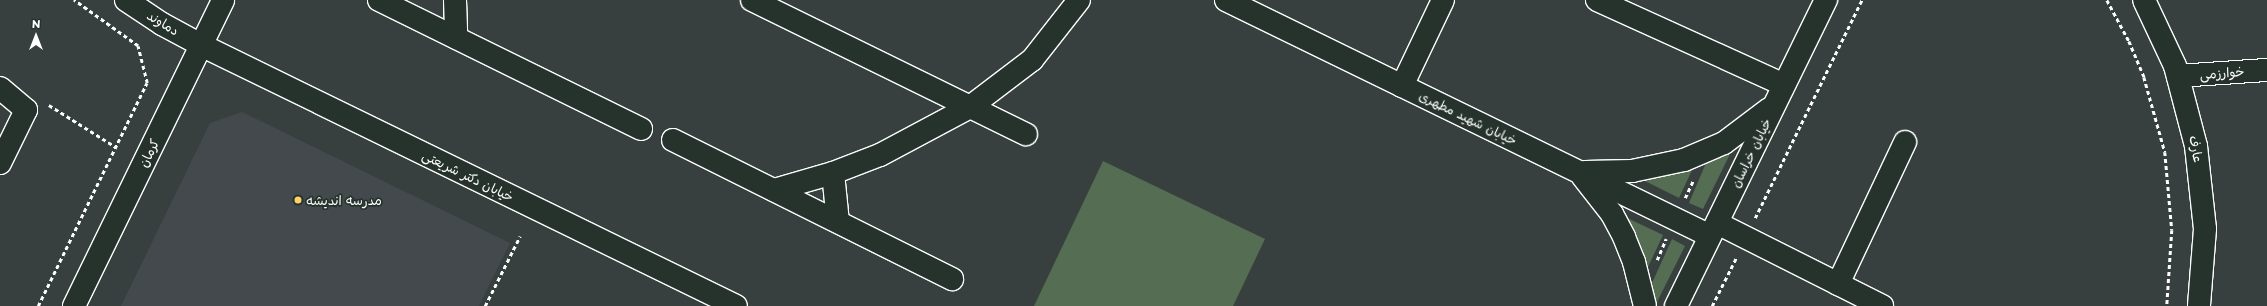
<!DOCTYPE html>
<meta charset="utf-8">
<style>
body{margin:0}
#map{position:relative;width:2267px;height:306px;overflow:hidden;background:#37403f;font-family:"Playpen Sans","Playpen Sans Arabic",sans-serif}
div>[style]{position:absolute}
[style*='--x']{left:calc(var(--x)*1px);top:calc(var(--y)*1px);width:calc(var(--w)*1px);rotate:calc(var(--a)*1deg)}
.built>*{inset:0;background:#43494c}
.green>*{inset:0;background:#556d52}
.path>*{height:2.5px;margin-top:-1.25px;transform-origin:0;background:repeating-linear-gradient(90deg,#fff 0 4px,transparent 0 7px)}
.roads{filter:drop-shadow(1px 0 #fff) drop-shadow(-1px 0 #fff) drop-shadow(0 1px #fff) drop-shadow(0 -1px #fff)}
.minor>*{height:22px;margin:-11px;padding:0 11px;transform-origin:11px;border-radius:11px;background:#26332d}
.dots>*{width:11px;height:11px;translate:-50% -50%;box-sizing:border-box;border:2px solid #26332d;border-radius:50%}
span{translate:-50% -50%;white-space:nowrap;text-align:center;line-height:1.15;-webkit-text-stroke:3.5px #26332d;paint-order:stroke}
.street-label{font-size:13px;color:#fff}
.poi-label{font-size:13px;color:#fff}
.left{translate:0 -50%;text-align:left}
.north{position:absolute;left:16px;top:16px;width:40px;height:40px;-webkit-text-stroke:3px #26332d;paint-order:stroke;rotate:0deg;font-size:11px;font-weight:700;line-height:16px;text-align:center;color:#fff}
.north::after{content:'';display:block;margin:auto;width:14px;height:18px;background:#fff;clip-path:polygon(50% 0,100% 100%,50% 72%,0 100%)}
</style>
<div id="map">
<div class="built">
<div style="clip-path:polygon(242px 112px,510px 243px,479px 306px,121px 306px,210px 123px)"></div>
</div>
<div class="green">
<div style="clip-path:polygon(1733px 148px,1703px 209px,1689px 203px,1706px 163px)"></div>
<div style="clip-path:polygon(1103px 161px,1265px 239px,1233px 306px,1034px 306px)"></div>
<div style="clip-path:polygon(1693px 168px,1679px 198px,1639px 178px,1658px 177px)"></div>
<div style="clip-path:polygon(1621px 215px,1663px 235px,1648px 267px,1642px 249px)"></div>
<div style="clip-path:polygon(1672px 239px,1685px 246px,1655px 306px,1652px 283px)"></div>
</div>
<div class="path">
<div style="--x:2107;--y:0;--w:47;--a:61.8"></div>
<div style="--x:2129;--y:41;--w:39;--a:67"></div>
<div style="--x:2144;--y:77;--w:78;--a:74.4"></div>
<div style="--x:2165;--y:152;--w:78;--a:84.9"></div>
<div style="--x:2172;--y:230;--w:76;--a:93.8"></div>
<div style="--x:49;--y:105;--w:79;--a:32.1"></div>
<div style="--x:1685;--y:198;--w:19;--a:-65"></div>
<div style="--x:1755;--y:218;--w:243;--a:-63.9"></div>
<div style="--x:1657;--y:260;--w:23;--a:-67"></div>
<div style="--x:38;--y:306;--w:248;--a:-64"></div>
<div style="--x:147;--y:83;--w:38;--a:-104"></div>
<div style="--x:138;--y:46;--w:79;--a:-144.3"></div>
<div style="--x:485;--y:306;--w:78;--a:-63.4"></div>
<div style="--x:1712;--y:306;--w:54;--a:-63.4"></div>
</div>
<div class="roads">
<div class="minor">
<div style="--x:126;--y:0;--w:43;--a:33.7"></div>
<div style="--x:162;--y:24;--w:44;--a:28.3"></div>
<div style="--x:201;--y:45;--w:595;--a:26.01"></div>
<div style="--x:379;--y:0;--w:292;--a:26.2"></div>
<div style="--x:455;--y:0;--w:38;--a:88"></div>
<div style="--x:752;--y:0;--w:305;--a:26.1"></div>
<div style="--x:1226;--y:0;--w:538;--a:25.99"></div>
<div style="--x:1597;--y:0;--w:205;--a:24.4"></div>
<div style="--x:2144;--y:0;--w:73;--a:64.8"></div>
<div style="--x:2175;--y:66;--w:83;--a:75.3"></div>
<div style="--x:2196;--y:146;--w:83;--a:83.8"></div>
<div style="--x:2205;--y:229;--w:77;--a:94.5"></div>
<div style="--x:2178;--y:76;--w:89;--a:-3.9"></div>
<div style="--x:1402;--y:86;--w:95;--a:-64.5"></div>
<div style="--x:0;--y:88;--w:34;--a:40"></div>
<div style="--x:26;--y:110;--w:59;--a:116.1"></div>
<div style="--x:673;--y:140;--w:312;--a:26.5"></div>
<div style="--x:1585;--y:172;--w:47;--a:-1.2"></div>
<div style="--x:1632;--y:171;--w:53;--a:-11.9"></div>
<div style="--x:1684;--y:160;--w:43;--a:-23"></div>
<div style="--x:1724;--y:143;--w:56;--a:-37.1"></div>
<div style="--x:833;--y:173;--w:49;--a:84.2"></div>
<div style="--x:1583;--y:177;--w:47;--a:51.9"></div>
<div style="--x:1612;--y:214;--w:26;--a:62"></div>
<div style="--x:1624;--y:237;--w:27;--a:68"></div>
<div style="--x:1634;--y:262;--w:45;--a:76"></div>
<div style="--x:774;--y:190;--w:61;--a:-16.1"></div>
<div style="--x:833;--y:173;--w:50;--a:-21"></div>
<div style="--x:880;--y:155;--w:102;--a:-28.1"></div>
<div style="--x:970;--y:107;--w:78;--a:-37.2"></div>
<div style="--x:1032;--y:60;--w:76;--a:-51.9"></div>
<div style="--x:1717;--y:223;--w:185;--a:26.7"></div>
<div style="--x:1838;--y:284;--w:157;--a:-64.7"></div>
<div style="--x:74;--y:306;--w:340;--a:-64"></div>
<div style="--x:1676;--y:306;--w:341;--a:-63.9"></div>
</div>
</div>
<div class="dots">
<div style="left:298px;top:200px;background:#ffd166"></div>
</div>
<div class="street-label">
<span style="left:163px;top:23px;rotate:31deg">دماوند</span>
<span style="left:2222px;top:73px;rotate:-4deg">خوارزمی</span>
<span style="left:1468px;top:118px;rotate:26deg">خیابان شهید مطهری</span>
<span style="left:2196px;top:149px;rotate:80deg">عارف</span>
<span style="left:149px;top:153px;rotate:-64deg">کرمان</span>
<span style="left:1751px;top:153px;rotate:-64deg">خیابان خراسان</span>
<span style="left:468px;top:176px;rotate:26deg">خیابان دکتر شریعتی</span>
</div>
<div class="poi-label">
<span class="left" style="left:306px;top:200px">مدرسه اندیشه</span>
</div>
<div class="north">N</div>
</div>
